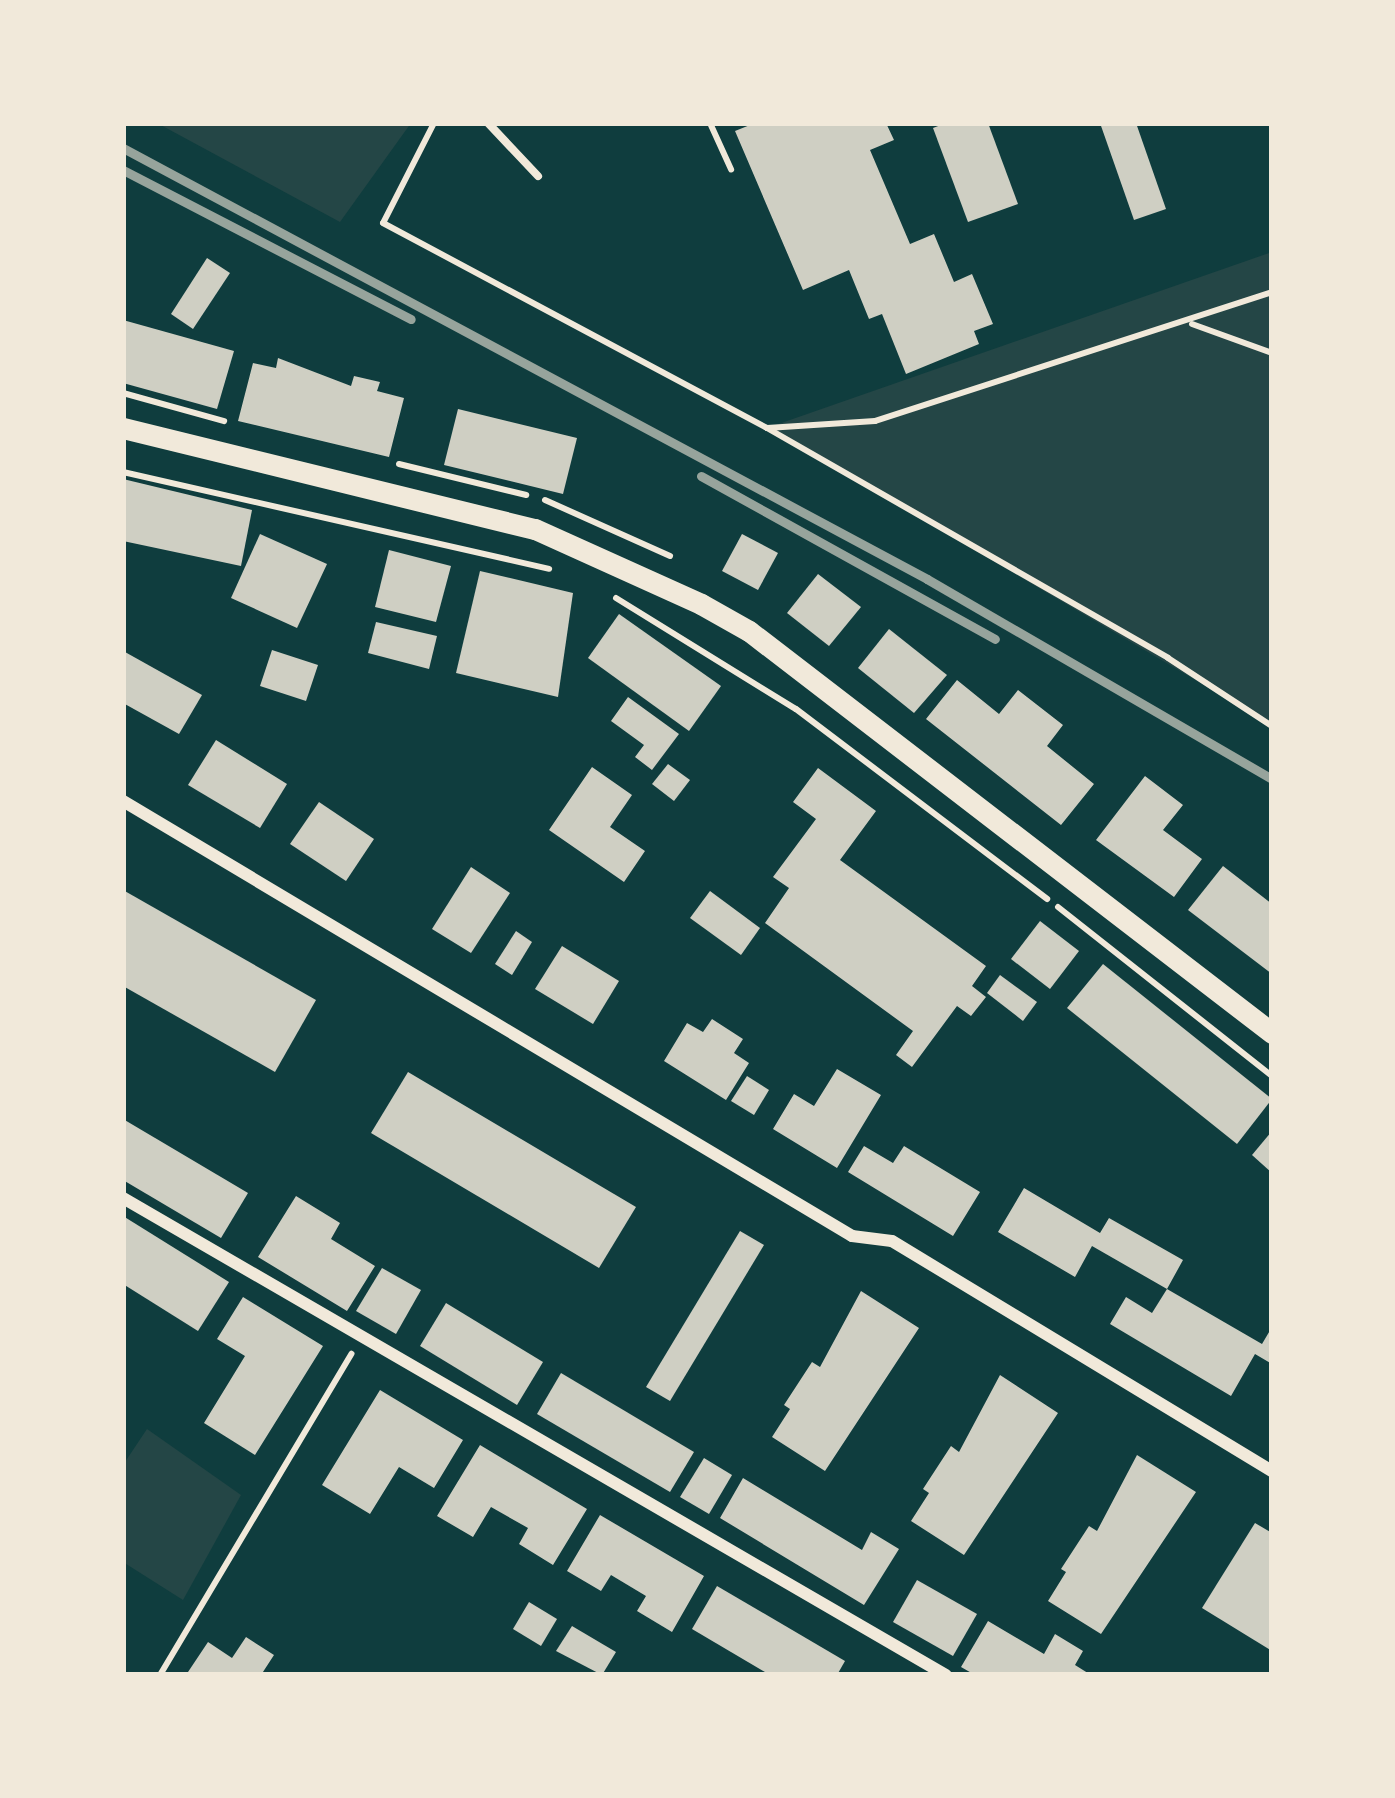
<!DOCTYPE html>
<style>
body{margin:0}
#map{position:relative;width:1395px;height:1798px;overflow:hidden;background:#0f3d3e;font-family:"PT Sans Narrow",sans-serif}
div>[style]{position:absolute}
[style*='--x']{left:calc(var(--x)*1px);top:calc(var(--y)*1px);width:calc(var(--w)*1px);rotate:calc(var(--a)*1deg)}
.green>*{inset:0;background:#244646}
.building>*{inset:0;background:#cfcfc3}
.path>*{height:6px;margin:-3px;padding:0 3px;transform-origin:3px;border-radius:3px;background:#f1e9da}
.service>*{height:8px;margin:-4px;padding:0 4px;transform-origin:4px;border-radius:4px;background:#f1e9da}
.minor>*{height:12px;margin:-6px;padding:0 6px;transform-origin:6px;border-radius:6px;background:#f1e9da}
.tertiary>*{height:21px;margin:-10.5px;padding:0 10.5px;transform-origin:10.5px;border-radius:10.5px;background:#f1e9da}
.rail>*{height:9px;margin:-4.5px;padding:0 4.5px;transform-origin:4.5px;border-radius:4.5px;background:#97a49c}
span{translate:-50% -50%;white-space:nowrap;text-align:center;line-height:1.15;-webkit-text-stroke:9px #f1e9da;paint-order:stroke}
.frame{position:absolute;inset:0;border:126px solid #f1e9da;pointer-events:none}
</style>
<div id="map">
<div class="green">
<div style="clip-path:polygon(157px 123px,411px 123px,340px 222px)"></div>
<div style="clip-path:polygon(1272px 252px,1272px 725px,767px 428px)"></div>
<div style="clip-path:polygon(147px 1429px,241px 1495px,183px 1600px,123px 1562px,123px 1465px)"></div>
</div>
<div class="building">
<div style="clip-path:polygon(755px 123px,886px 123px,894px 140px,870px 150px,910px 244px,934px 234px,954px 282px,972px 274px,993px 324px,974px 331px,979px 344px,906px 374px,882px 314px,869px 319px,849px 270px,803px 290px,735px 131px)"></div>
<div style="clip-path:polygon(946px 123px,988px 123px,1018px 204px,968px 222px,933px 128px)"></div>
<div style="clip-path:polygon(1100px 123px,1136px 123px,1166px 209px,1134px 220px)"></div>
<div style="clip-path:polygon(207px 258px,230px 273px,193px 329px,171px 314px)"></div>
<div style="clip-path:polygon(123px 320px,234px 351px,217px 409px,123px 383px)"></div>
<div style="clip-path:polygon(278px 358px,351px 386px,354px 376px,380px 382px,377px 391px,404px 398px,389px 457px,238px 421px,253px 363px,276px 368px)"></div>
<div style="clip-path:polygon(458px 409px,577px 438px,563px 494px,444px 465px)"></div>
<div style="clip-path:polygon(123px 479px,252px 510px,241px 566px,123px 541px)"></div>
<div style="clip-path:polygon(260px 534px,327px 564px,297px 628px,231px 598px)"></div>
<div style="clip-path:polygon(742px 534px,778px 553px,758px 590px,722px 571px)"></div>
<div style="clip-path:polygon(389px 550px,451px 566px,436px 622px,375px 607px)"></div>
<div style="clip-path:polygon(480px 571px,573px 593px,558px 697px,456px 673px)"></div>
<div style="clip-path:polygon(818px 574px,861px 607px,829px 646px,787px 613px)"></div>
<div style="clip-path:polygon(619px 614px,721px 686px,689px 731px,588px 658px)"></div>
<div style="clip-path:polygon(376px 622px,437px 636px,429px 669px,368px 653px)"></div>
<div style="clip-path:polygon(889px 629px,947px 675px,914px 713px,858px 668px)"></div>
<div style="clip-path:polygon(272px 650px,318px 665px,306px 701px,260px 686px)"></div>
<div style="clip-path:polygon(125px 652px,202px 695px,179px 734px,123px 703px)"></div>
<div style="clip-path:polygon(957px 680px,999px 714px,1018px 690px,1063px 725px,1047px 746px,1094px 784px,1061px 825px,926px 719px)"></div>
<div style="clip-path:polygon(628px 697px,679px 734px,652px 770px,635px 757px,644px 745px,611px 721px)"></div>
<div style="clip-path:polygon(216px 740px,287px 784px,260px 828px,188px 785px)"></div>
<div style="clip-path:polygon(668px 764px,690px 780px,674px 801px,652px 784px)"></div>
<div style="clip-path:polygon(592px 767px,632px 795px,610px 827px,645px 851px,624px 882px,549px 830px)"></div>
<div style="clip-path:polygon(818px 768px,876px 811px,840px 860px,986px 966px,972px 986px,986px 997px,971px 1016px,957px 1006px,912px 1067px,896px 1055px,913px 1031px,765px 923px,789px 888px,773px 877px,816px 819px,793px 802px)"></div>
<div style="clip-path:polygon(1145px 776px,1183px 805px,1163px 830px,1202px 859px,1174px 897px,1096px 840px)"></div>
<div style="clip-path:polygon(319px 802px,374px 839px,346px 881px,290px 844px)"></div>
<div style="clip-path:polygon(1223px 866px,1272px 904px,1272px 974px,1188px 910px)"></div>
<div style="clip-path:polygon(471px 867px,510px 893px,471px 953px,432px 929px)"></div>
<div style="clip-path:polygon(123px 890px,316px 1000px,275px 1072px,123px 986px)"></div>
<div style="clip-path:polygon(710px 891px,760px 928px,741px 955px,690px 918px)"></div>
<div style="clip-path:polygon(1040px 921px,1079px 951px,1050px 989px,1011px 959px)"></div>
<div style="clip-path:polygon(516px 931px,532px 942px,512px 975px,495px 964px)"></div>
<div style="clip-path:polygon(562px 946px,619px 981px,593px 1024px,535px 989px)"></div>
<div style="clip-path:polygon(1103px 964px,1272px 1099px,1237px 1144px,1067px 1008px)"></div>
<div style="clip-path:polygon(1000px 975px,1037px 1002px,1023px 1021px,987px 993px)"></div>
<div style="clip-path:polygon(712px 1019px,743px 1039px,734px 1053px,749px 1063px,726px 1100px,664px 1061px,687px 1023px,703px 1032px)"></div>
<div style="clip-path:polygon(837px 1069px,881px 1095px,837px 1168px,773px 1129px,794px 1094px,814px 1106px)"></div>
<div style="clip-path:polygon(408px 1072px,636px 1207px,599px 1268px,371px 1133px)"></div>
<div style="clip-path:polygon(747px 1076px,769px 1090px,754px 1115px,731px 1101px)"></div>
<div style="clip-path:polygon(123px 1119px,248px 1193px,221px 1238px,123px 1180px)"></div>
<div style="clip-path:polygon(1272px 1131px,1272px 1173px,1252px 1155px)"></div>
<div style="clip-path:polygon(864px 1146px,893px 1163px,904px 1146px,980px 1192px,953px 1236px,848px 1172px)"></div>
<div style="clip-path:polygon(1024px 1188px,1100px 1233px,1109px 1218px,1183px 1260px,1167px 1289px,1092px 1246px,1075px 1277px,998px 1232px)"></div>
<div style="clip-path:polygon(296px 1196px,340px 1223px,331px 1239px,375px 1266px,347px 1311px,258px 1257px)"></div>
<div style="clip-path:polygon(123px 1216px,229px 1282px,198px 1331px,123px 1284px)"></div>
<div style="clip-path:polygon(740px 1231px,764px 1245px,670px 1401px,646px 1387px)"></div>
<div style="clip-path:polygon(382px 1268px,421px 1290px,396px 1334px,356px 1311px)"></div>
<div style="clip-path:polygon(1167px 1289px,1262px 1344px,1272px 1327px,1272px 1364px,1255px 1354px,1231px 1396px,1110px 1324px,1126px 1297px,1152px 1313px)"></div>
<div style="clip-path:polygon(861px 1291px,919px 1328px,825px 1471px,772px 1437px,790px 1409px,784px 1405px,812px 1362px,820px 1367px)"></div>
<div style="clip-path:polygon(243px 1297px,323px 1346px,255px 1455px,204px 1423px,245px 1356px,217px 1339px)"></div>
<div style="clip-path:polygon(446px 1303px,543px 1362px,517px 1405px,420px 1346px)"></div>
<div style="clip-path:polygon(561px 1373px,694px 1452px,670px 1492px,537px 1414px)"></div>
<div style="clip-path:polygon(1000px 1375px,1058px 1413px,964px 1555px,911px 1521px,929px 1493px,923px 1489px,951px 1446px,959px 1452px)"></div>
<div style="clip-path:polygon(380px 1390px,463px 1440px,434px 1488px,399px 1467px,370px 1514px,322px 1485px)"></div>
<div style="clip-path:polygon(480px 1445px,587px 1509px,553px 1565px,519px 1544px,528px 1528px,491px 1507px,473px 1537px,437px 1516px)"></div>
<div style="clip-path:polygon(1137px 1455px,1196px 1492px,1101px 1634px,1048px 1601px,1066px 1572px,1061px 1569px,1089px 1526px,1097px 1531px)"></div>
<div style="clip-path:polygon(704px 1458px,732px 1475px,709px 1514px,680px 1497px)"></div>
<div style="clip-path:polygon(743px 1478px,862px 1550px,871px 1532px,899px 1549px,864px 1605px,720px 1518px)"></div>
<div style="clip-path:polygon(600px 1515px,704px 1576px,672px 1632px,637px 1611px,646px 1596px,611px 1575px,601px 1591px,567px 1571px)"></div>
<div style="clip-path:polygon(1255px 1523px,1272px 1533px,1272px 1651px,1202px 1608px)"></div>
<div style="clip-path:polygon(917px 1580px,977px 1614px,953px 1656px,893px 1622px)"></div>
<div style="clip-path:polygon(717px 1586px,845px 1661px,837px 1675px,770px 1675px,692px 1629px)"></div>
<div style="clip-path:polygon(529px 1602px,557px 1619px,541px 1646px,513px 1629px)"></div>
<div style="clip-path:polygon(988px 1621px,1044px 1654px,1055px 1634px,1083px 1651px,1075px 1665px,1091px 1675px,975px 1675px,961px 1667px)"></div>
<div style="clip-path:polygon(572px 1626px,616px 1652px,602px 1675px,556px 1651px)"></div>
<div style="clip-path:polygon(246px 1637px,274px 1655px,261px 1675px,186px 1675px,208px 1642px,232px 1658px)"></div>
</div>
<div class="path">
<div style="--x:434;--y:123;--w:112;--a:117"></div>
<div style="--x:383;--y:223;--w:435;--a:28.1"></div>
<div style="--x:710;--y:123;--w:51;--a:65.5"></div>
<div style="--x:1272;--y:292;--w:417;--a:162"></div>
<div style="--x:875;--y:421;--w:108;--a:176.3"></div>
<div style="--x:767;--y:428;--w:462;--a:29.8"></div>
<div style="--x:1168;--y:658;--w:124;--a:33.2"></div>
<div style="--x:1192;--y:324;--w:85;--a:19.9"></div>
<div style="--x:123;--y:393;--w:105;--a:15.5"></div>
<div style="--x:399;--y:464;--w:131;--a:13.7"></div>
<div style="--x:123;--y:472;--w:437;--a:12.8"></div>
<div style="--x:545;--y:500;--w:137;--a:24.1"></div>
<div style="--x:616;--y:598;--w:211;--a:31.7"></div>
<div style="--x:796;--y:709;--w:315;--a:37.1"></div>
<div style="--x:1058;--y:907;--w:273;--a:38.3"></div>
<div style="--x:160;--y:1675;--w:374;--a:-59.2"></div>
</div>
<div class="service">
<div style="--x:488;--y:123;--w:73;--a:46.7"></div>
</div>
<div class="minor">
<div style="--x:123;--y:801;--w:849;--a:30.82"></div>
<div style="--x:852;--y:1236;--w:40;--a:7.1"></div>
<div style="--x:892;--y:1241;--w:444;--a:31.2"></div>
<div style="--x:123;--y:1198;--w:951;--a:30.1"></div>
</div>
<div class="tertiary">
<div style="--x:123;--y:428;--w:424;--a:13.8"></div>
<div style="--x:535;--y:529;--w:182;--a:24.3"></div>
<div style="--x:701;--y:604;--w:55;--a:29.4"></div>
<div style="--x:749;--y:631;--w:660;--a:37.55"></div>
</div>
<div class="rail">
<div style="--x:123;--y:148;--w:912;--a:28.19"></div>
<div style="--x:927;--y:579;--w:399;--a:30.1"></div>
<div style="--x:123;--y:170;--w:324;--a:27.4"></div>
<div style="--x:701;--y:476;--w:336;--a:29"></div>
</div>
<div class="frame"></div>
</div>
